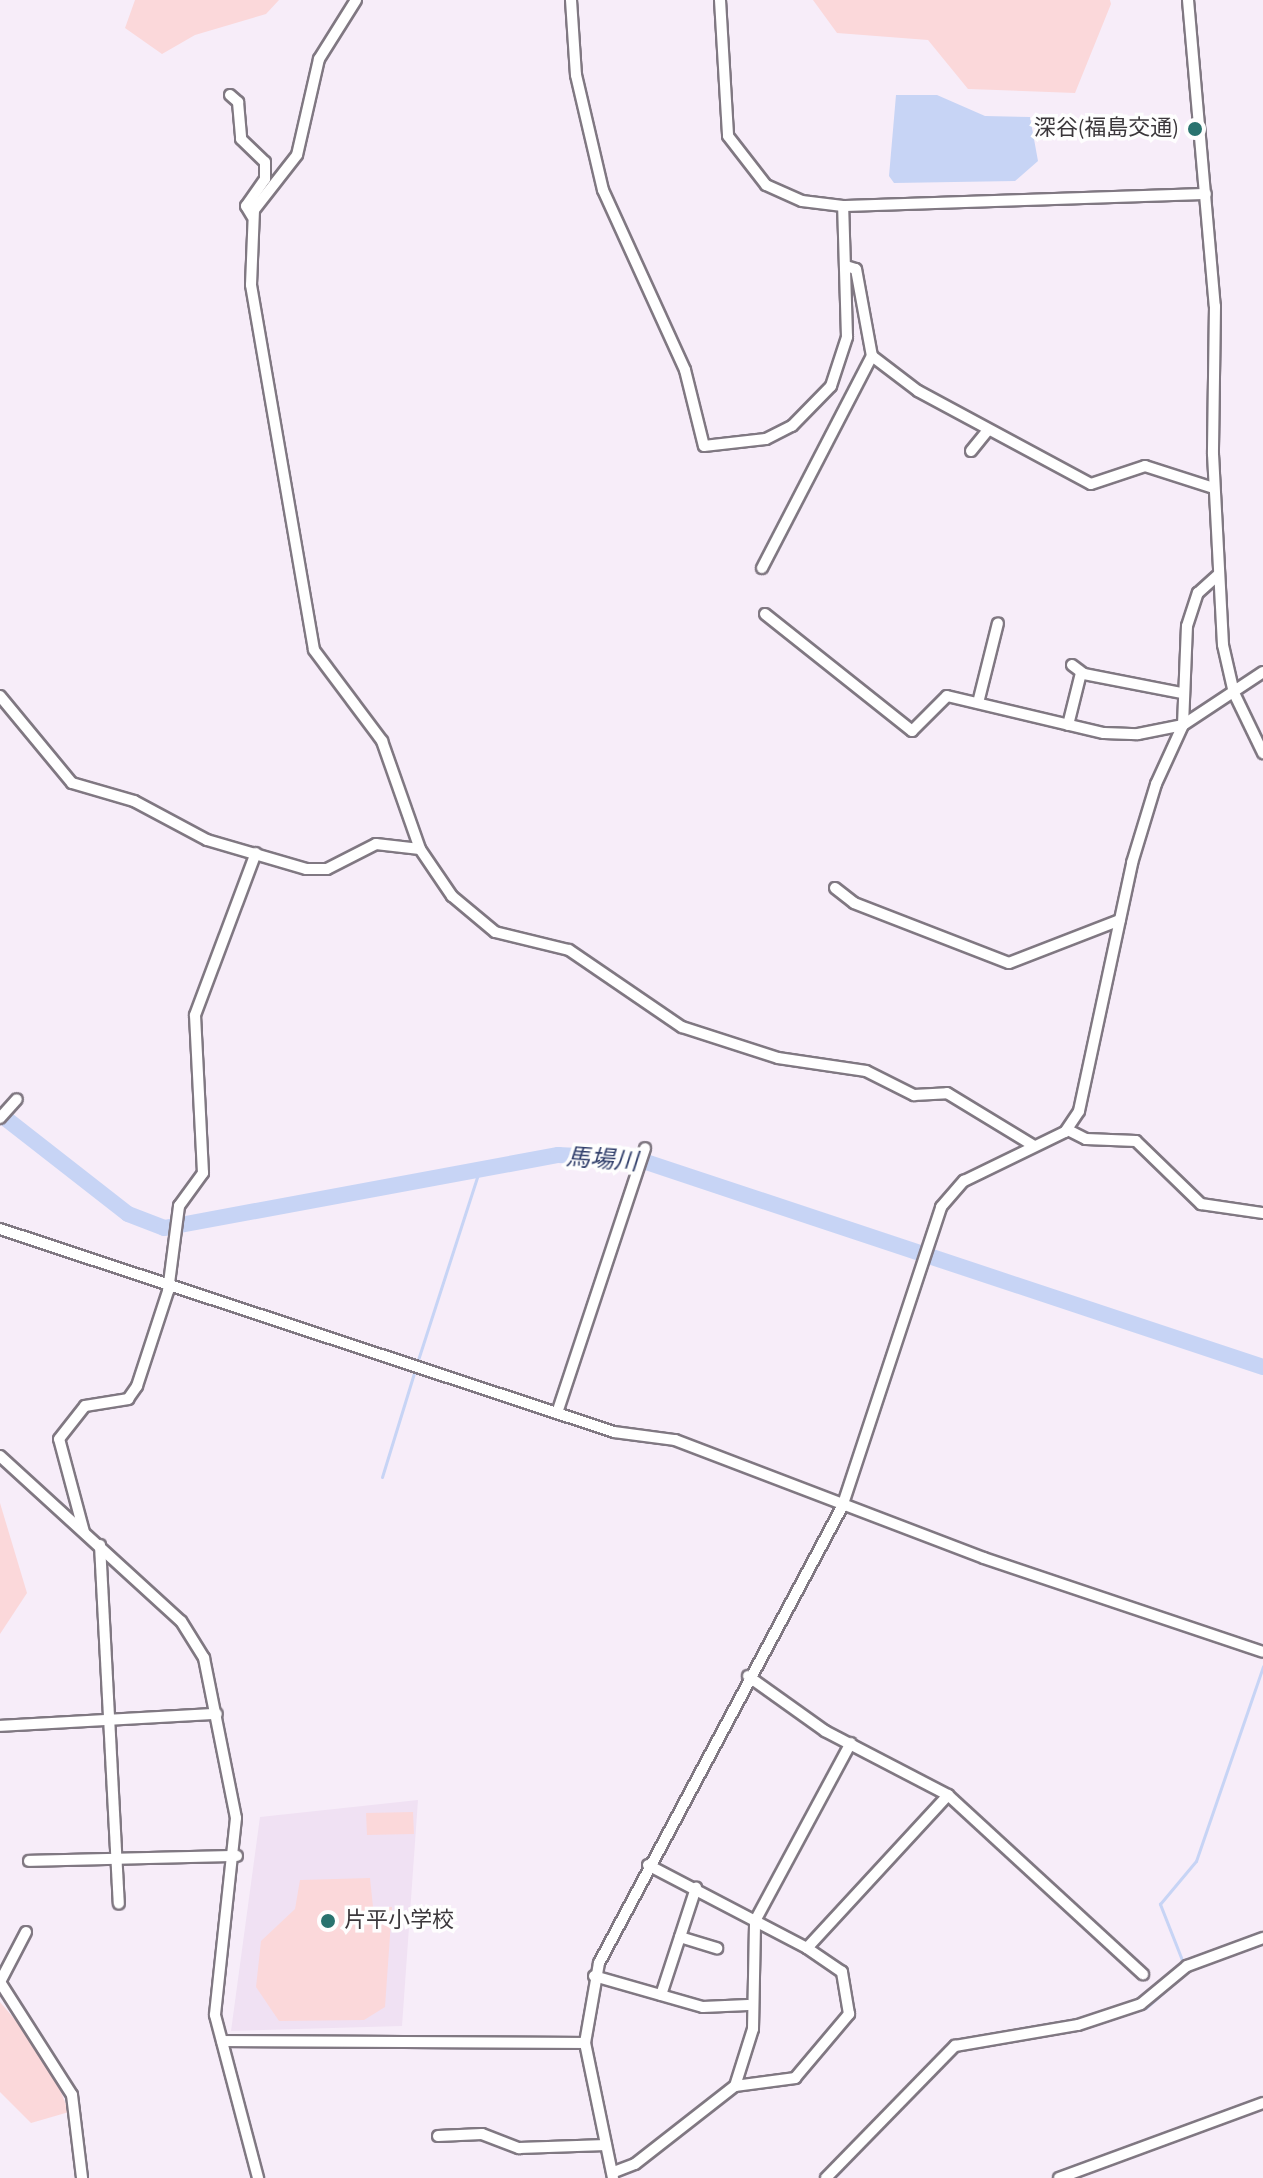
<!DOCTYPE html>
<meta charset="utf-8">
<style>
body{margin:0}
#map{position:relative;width:1263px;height:2178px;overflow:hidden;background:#f7edf9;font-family:"Source Sans 3","Noto Sans JP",sans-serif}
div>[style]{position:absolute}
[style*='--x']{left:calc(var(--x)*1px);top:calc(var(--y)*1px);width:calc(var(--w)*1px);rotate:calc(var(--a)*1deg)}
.built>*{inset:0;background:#f0e1f3}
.green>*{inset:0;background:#fbd8da}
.water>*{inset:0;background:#c7d4f5}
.stream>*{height:3px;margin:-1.5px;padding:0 1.5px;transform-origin:1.5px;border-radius:1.5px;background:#c7d4f5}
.river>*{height:16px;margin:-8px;padding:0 8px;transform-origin:8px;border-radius:8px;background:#c7d4f5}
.roads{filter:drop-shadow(2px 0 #807882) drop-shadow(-2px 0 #807882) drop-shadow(0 2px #807882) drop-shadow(0 -2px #807882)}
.minor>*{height:10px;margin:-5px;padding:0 5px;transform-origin:5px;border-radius:5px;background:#fff}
.dots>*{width:22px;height:22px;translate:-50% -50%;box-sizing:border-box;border:4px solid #fefefe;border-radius:50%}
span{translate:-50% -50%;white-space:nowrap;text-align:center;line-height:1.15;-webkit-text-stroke:7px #fefefe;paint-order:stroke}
.poi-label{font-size:22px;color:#3b373b}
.right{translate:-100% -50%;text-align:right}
.left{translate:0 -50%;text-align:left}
.water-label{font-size:24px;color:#313f6b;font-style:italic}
</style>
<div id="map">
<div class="built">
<div style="clip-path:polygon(418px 1800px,402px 2026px,231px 2031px,260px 1817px)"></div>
</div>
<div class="green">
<div style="clip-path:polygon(135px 0,279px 0,266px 14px,195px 35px,162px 54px,125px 28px)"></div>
<div style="clip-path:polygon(813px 0,1110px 0,1111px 4px,1075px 93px,968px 89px,928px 40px,837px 33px)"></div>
<div style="clip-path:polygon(0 1503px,27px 1593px,0 1634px)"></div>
<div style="clip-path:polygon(413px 1812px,414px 1834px,367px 1835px,366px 1813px)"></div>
<div style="clip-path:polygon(370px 1878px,373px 1907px,392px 1907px,385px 2007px,364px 2020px,279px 2021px,256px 1987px,261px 1941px,295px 1909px,300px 1880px)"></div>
<div style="clip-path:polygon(0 2002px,47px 2057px,69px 2112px,31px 2123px,0 2092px)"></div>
</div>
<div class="water">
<div style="clip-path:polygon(896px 95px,937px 95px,985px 116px,1030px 117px,1038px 161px,1015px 181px,894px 183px,889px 176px)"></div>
</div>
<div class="stream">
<div style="--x:417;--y:1363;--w:205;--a:-72.1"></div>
<div style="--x:382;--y:1477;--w:112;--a:-72.9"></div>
<div style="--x:1184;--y:1965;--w:66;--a:-111.5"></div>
<div style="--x:1160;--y:1904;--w:56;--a:-50.1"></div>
<div style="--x:1196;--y:1861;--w:206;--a:-71"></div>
<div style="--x:1116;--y:2017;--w:31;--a:-17"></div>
<div style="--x:1146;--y:2008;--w:48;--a:-41.6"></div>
<div style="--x:1071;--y:2031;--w:32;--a:-16"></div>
<div style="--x:833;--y:2178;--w:24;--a:-45"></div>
</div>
<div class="river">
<div style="--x:0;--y:1114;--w:162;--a:38"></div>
<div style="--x:128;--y:1214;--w:39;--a:21"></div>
<div style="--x:164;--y:1228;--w:401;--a:-10.5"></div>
<div style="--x:558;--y:1155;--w:79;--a:2.9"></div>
<div style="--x:637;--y:1159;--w:660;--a:18.38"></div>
</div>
<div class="roads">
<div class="minor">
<div style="--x:356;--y:0;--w:70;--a:122.1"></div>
<div style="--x:319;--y:59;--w:98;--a:102.9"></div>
<div style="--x:297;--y:155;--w:70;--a:128"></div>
<div style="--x:254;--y:210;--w:75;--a:92.3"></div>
<div style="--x:251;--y:285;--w:370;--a:80.2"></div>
<div style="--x:314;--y:650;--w:114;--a:53.2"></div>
<div style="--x:382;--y:741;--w:114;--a:70.6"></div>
<div style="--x:571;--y:0;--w:75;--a:86.2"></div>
<div style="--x:576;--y:75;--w:118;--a:76.8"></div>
<div style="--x:603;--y:190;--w:198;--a:65.5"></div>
<div style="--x:685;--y:370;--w:78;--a:76"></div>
<div style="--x:704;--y:446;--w:62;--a:-6.4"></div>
<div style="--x:766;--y:439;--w:29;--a:-27"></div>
<div style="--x:792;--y:426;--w:56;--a:-45.7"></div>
<div style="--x:831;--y:386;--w:52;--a:-71.9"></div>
<div style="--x:847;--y:337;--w:131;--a:-91.7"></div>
<div style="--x:720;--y:0;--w:136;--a:86.6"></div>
<div style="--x:728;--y:136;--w:62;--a:52.2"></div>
<div style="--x:766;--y:185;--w:39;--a:24"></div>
<div style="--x:802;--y:201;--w:41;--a:7"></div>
<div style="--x:843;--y:206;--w:363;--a:-1.9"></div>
<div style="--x:1188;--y:0;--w:307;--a:85"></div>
<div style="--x:1215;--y:306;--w:148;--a:90.8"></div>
<div style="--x:1213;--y:454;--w:191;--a:87"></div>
<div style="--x:1223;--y:645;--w:49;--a:77.1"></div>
<div style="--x:1234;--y:693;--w:67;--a:64.2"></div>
<div style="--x:230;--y:95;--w:11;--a:41"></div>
<div style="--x:238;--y:102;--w:37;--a:85"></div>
<div style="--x:241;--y:139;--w:33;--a:44"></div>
<div style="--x:265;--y:162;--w:17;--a:90"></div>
<div style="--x:265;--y:179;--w:33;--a:125"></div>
<div style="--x:246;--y:206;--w:12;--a:59"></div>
<div style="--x:846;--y:266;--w:10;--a:17"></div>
<div style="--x:856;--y:269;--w:88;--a:79.6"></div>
<div style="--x:872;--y:356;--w:58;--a:37.3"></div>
<div style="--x:918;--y:391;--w:196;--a:28.3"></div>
<div style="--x:1091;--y:484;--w:57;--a:-18.4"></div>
<div style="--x:1145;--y:466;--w:72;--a:17.7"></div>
<div style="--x:971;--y:451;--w:26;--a:-51"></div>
<div style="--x:762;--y:568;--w:239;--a:-62.6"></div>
<div style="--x:765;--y:614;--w:188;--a:38.5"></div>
<div style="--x:912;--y:731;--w:49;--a:-45"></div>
<div style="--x:947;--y:696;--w:161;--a:13.3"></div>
<div style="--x:1104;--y:733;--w:34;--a:2"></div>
<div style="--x:1138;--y:734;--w:46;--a:-11.3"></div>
<div style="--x:1183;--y:725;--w:96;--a:-33.5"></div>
<div style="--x:1072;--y:665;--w:15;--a:37"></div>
<div style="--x:1084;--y:674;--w:100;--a:11"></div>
<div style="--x:0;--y:696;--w:113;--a:50.4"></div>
<div style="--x:72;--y:783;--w:65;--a:16.2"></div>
<div style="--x:134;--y:801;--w:83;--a:28.1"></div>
<div style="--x:207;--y:840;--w:103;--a:16.3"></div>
<div style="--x:306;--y:869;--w:21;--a:0"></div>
<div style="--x:327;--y:869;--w:55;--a:-27"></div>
<div style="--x:376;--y:844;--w:44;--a:6.5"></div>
<div style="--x:420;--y:849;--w:57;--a:55.8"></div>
<div style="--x:452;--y:896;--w:56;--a:39.9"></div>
<div style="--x:495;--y:932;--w:76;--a:13.7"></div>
<div style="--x:569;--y:950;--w:137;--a:34.3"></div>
<div style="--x:682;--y:1027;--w:101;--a:17.9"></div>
<div style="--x:778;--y:1058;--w:89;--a:8.4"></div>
<div style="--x:866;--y:1071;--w:54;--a:26.6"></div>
<div style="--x:914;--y:1095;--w:33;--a:-3"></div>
<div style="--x:947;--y:1093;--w:102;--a:31.3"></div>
<div style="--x:978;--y:703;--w:82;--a:-76"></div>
<div style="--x:1068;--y:725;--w:54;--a:-76"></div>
<div style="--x:835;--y:888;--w:24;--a:38"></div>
<div style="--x:854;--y:903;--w:166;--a:21.2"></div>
<div style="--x:1009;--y:963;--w:119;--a:-21.2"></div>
<div style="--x:0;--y:1118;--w:25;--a:-48"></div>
<div style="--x:1068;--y:1130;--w:20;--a:27"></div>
<div style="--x:1086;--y:1139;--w:50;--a:2.3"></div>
<div style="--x:1136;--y:1141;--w:91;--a:44.1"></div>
<div style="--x:1201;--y:1204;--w:63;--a:8.3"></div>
<div style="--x:0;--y:1229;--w:647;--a:18.29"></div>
<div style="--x:614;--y:1432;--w:62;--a:7.5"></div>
<div style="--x:675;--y:1440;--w:331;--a:20.9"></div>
<div style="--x:984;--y:1558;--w:294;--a:18.6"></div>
<div style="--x:557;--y:1413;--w:279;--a:-71.6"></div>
<div style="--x:0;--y:1456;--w:245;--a:42.4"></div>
<div style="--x:181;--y:1621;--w:44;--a:58.1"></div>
<div style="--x:204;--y:1658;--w:163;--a:78.7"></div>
<div style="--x:236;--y:1818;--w:198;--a:96.1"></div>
<div style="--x:215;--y:2015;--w:169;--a:75.2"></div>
<div style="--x:84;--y:1532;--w:96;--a:-105"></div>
<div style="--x:59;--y:1439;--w:42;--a:-51.8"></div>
<div style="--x:85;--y:1406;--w:44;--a:-9.2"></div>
<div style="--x:128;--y:1399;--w:16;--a:-55"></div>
<div style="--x:137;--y:1386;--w:100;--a:-71.9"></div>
<div style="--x:168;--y:1291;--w:86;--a:-82.6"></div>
<div style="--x:179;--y:1206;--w:41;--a:-54"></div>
<div style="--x:203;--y:1173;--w:158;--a:-92.9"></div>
<div style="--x:195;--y:1015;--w:173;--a:-69.4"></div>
<div style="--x:100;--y:1545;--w:359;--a:87"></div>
<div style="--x:748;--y:1676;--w:95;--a:35.5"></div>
<div style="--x:825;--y:1731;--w:139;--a:27.5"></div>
<div style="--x:948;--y:1795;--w:265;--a:42.6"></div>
<div style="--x:0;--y:1726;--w:217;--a:-3.2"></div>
<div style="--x:29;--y:1861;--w:208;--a:-1.4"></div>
<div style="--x:648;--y:1865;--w:179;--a:27.6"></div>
<div style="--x:807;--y:1948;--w:208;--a:-47.3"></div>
<div style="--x:26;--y:1932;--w:56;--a:117.5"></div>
<div style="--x:0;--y:1982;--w:134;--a:57.5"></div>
<div style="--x:72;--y:2095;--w:84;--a:83.1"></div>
<div style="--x:680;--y:1937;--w:39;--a:17"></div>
<div style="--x:594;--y:1976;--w:113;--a:15.9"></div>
<div style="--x:703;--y:2007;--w:45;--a:-2.5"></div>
<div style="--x:661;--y:1995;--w:113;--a:-71.9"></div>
<div style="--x:222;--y:2041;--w:363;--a:0.3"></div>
<div style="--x:735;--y:2086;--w:61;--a:-7.6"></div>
<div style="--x:795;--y:2078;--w:84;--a:-49.8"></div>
<div style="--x:849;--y:2014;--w:43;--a:-99.5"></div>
<div style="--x:842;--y:1972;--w:42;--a:-145.6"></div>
<div style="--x:438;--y:2136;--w:44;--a:-2.6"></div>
<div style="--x:482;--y:2134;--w:40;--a:21"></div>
<div style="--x:519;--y:2148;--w:87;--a:-2"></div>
<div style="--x:614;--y:2172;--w:22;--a:-21"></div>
<div style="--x:635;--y:2164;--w:127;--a:-38"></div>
<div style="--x:735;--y:2086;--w:60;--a:-72.5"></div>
<div style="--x:753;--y:2029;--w:108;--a:-88.9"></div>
<div style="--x:755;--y:1921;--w:202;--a:-61.7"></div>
<div style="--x:613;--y:2178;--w:138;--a:-101.7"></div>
<div style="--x:585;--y:2043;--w:81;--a:-80.1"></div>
<div style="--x:599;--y:1963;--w:517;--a:-61.95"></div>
<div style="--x:842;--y:1507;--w:316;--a:-71.7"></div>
<div style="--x:941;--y:1207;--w:35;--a:-49"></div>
<div style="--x:964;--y:1181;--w:112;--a:-25.9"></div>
<div style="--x:1065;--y:1132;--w:25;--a:-56"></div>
<div style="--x:1079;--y:1111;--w:254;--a:-77.9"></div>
<div style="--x:1132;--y:863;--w:83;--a:-73.1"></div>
<div style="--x:1156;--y:784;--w:65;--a:-65.4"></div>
<div style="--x:1183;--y:725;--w:99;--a:-87.7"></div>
<div style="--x:1187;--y:626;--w:35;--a:-72"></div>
<div style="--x:1198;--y:593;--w:28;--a:-42"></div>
<div style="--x:826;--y:2178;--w:185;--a:-45.7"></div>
<div style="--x:955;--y:2046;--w:125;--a:-9.7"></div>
<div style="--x:1078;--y:2025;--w:66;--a:-18.4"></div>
<div style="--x:1141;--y:2004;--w:60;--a:-39.6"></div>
<div style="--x:1187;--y:1966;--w:81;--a:-20.2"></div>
<div style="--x:1059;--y:2178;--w:217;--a:-20.2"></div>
</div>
</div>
<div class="dots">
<div style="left:1195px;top:129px;background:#29736f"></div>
<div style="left:328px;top:1921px;background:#29736f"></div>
</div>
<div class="poi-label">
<span class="right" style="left:1179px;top:129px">深谷(福島交通)</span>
<span class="left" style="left:344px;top:1921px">片平小学校</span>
</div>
<div class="water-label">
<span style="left:602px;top:1160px;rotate:4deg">馬場川</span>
</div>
</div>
